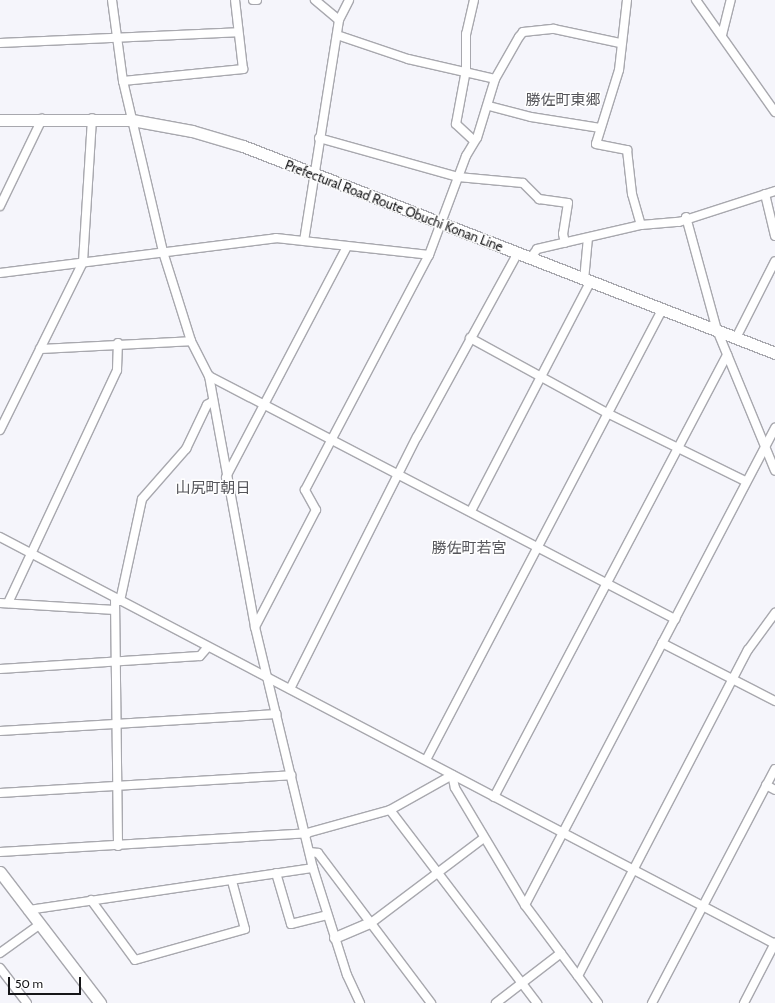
<!DOCTYPE html>
<meta charset="utf-8">
<style>
body{margin:0}
#map{position:relative;width:775px;height:1003px;overflow:hidden;background:#f5f5fb;font-family:Cabin,"Noto Sans JP",sans-serif}
div>[style]{position:absolute}
[style*='--x']{left:calc(var(--x)*1px);top:calc(var(--y)*1px);width:calc(var(--w)*1px);rotate:calc(var(--a)*1deg)}
.roads{filter:drop-shadow(1px 0 #a8a8ae) drop-shadow(-1px 0 #a8a8ae) drop-shadow(0 1px #a8a8ae) drop-shadow(0 -1px #a8a8ae)}
.minor>*{height:8px;margin:-4px;padding:0 4px;transform-origin:4px;border-radius:4px;background:#fff}
.tertiary>*{height:10px;margin:-5px;padding:0 5px;transform-origin:5px;border-radius:5px;background:#fff}
.secondary>*{height:11px;margin:-5.5px;padding:0 5.5px;transform-origin:5.5px;border-radius:5.5px;background:#fff}
span{translate:-50% -50%;white-space:nowrap;text-align:center;line-height:1.15;-webkit-text-stroke:3px #fff;paint-order:stroke}
.street-label{font-size:13px;color:#161618}
.quarter-label{font-size:15px;color:#55555a}
.scale{position:absolute;left:8px;top:977px;width:73px;height:18px;box-sizing:border-box;border:2px solid #161618;border-top:0;padding-left:5px;font-size:12px;line-height:14px;white-space:nowrap;color:#161618;-webkit-text-stroke:3px #fff;paint-order:stroke}
</style>
<div id="map">
<div class="roads">
<div class="minor">
<div style="--x:112;--y:0;--w:82;--a:82.3"></div>
<div style="--x:123;--y:81;--w:176;--a:76.8"></div>
<div style="--x:163;--y:252;--w:93;--a:72.5"></div>
<div style="--x:191;--y:341;--w:39;--a:63"></div>
<div style="--x:209;--y:376;--w:255;--a:79.6"></div>
<div style="--x:255;--y:627;--w:248;--a:76.5"></div>
<div style="--x:313;--y:868;--w:112;--a:72.4"></div>
<div style="--x:347;--y:975;--w:31;--a:65"></div>
<div style="--x:253;--y:0;--w:4;--a:0"></div>
<div style="--x:315;--y:0;--w:31;--a:40"></div>
<div style="--x:474;--y:0;--w:35;--a:103"></div>
<div style="--x:466;--y:34;--w:36;--a:90"></div>
<div style="--x:466;--y:70;--w:55;--a:100.5"></div>
<div style="--x:456;--y:124;--w:25;--a:43"></div>
<div style="--x:627;--y:0;--w:70;--a:96.5"></div>
<div style="--x:619;--y:70;--w:77;--a:107.3"></div>
<div style="--x:596;--y:144;--w:32;--a:11"></div>
<div style="--x:627;--y:150;--w:44;--a:83.5"></div>
<div style="--x:632;--y:194;--w:32;--a:74"></div>
<div style="--x:696;--y:0;--w:137;--a:54.8"></div>
<div style="--x:337;--y:35;--w:75;--a:18.7"></div>
<div style="--x:408;--y:59;--w:89;--a:12.9"></div>
<div style="--x:722;--y:35;--w:36;--a:-76"></div>
<div style="--x:0;--y:43;--w:238;--a:-2.6"></div>
<div style="--x:123;--y:81;--w:121;--a:-5.7"></div>
<div style="--x:243;--y:69;--w:69;--a:-96.6"></div>
<div style="--x:489;--y:106;--w:43;--a:14.7"></div>
<div style="--x:531;--y:117;--w:70;--a:9.1"></div>
<div style="--x:319;--y:138;--w:144;--a:15.7"></div>
<div style="--x:458;--y:177;--w:65;--a:5.3"></div>
<div style="--x:523;--y:183;--w:23;--a:45"></div>
<div style="--x:539;--y:199;--w:29;--a:8"></div>
<div style="--x:568;--y:203;--w:31;--a:99"></div>
<div style="--x:563;--y:234;--w:9;--a:77"></div>
<div style="--x:765;--y:194;--w:43;--a:76.6"></div>
<div style="--x:0;--y:206;--w:97;--a:-64.2"></div>
<div style="--x:686;--y:217;--w:117;--a:74.7"></div>
<div style="--x:717;--y:330;--w:152;--a:67.6"></div>
<div style="--x:304;--y:241;--w:224;--a:-81"></div>
<div style="--x:339;--y:20;--w:22;--a:-63"></div>
<div style="--x:530;--y:259;--w:12;--a:-55"></div>
<div style="--x:537;--y:249;--w:107;--a:-13"></div>
<div style="--x:641;--y:225;--w:38;--a:-5"></div>
<div style="--x:679;--y:222;--w:101;--a:-17.9"></div>
<div style="--x:0;--y:273;--w:278;--a:-7.2"></div>
<div style="--x:276;--y:238;--w:154;--a:6.3"></div>
<div style="--x:584;--y:280;--w:42;--a:-84.6"></div>
<div style="--x:470;--y:338;--w:158;--a:28.7"></div>
<div style="--x:609;--y:414;--w:152;--a:26.2"></div>
<div style="--x:736;--y:338;--w:86;--a:-63.1"></div>
<div style="--x:40;--y:349;--w:151;--a:-3"></div>
<div style="--x:209;--y:376;--w:526;--a:27.54"></div>
<div style="--x:0;--y:430;--w:187;--a:-63.7"></div>
<div style="--x:83;--y:262;--w:144;--a:-86.4"></div>
<div style="--x:226;--y:477;--w:260;--a:-62.3"></div>
<div style="--x:471;--y:511;--w:258;--a:-62.5"></div>
<div style="--x:0;--y:537;--w:875;--a:27.71"></div>
<div style="--x:115;--y:598;--w:248;--a:89.3"></div>
<div style="--x:120;--y:601;--w:104;--a:-77.8"></div>
<div style="--x:142;--y:499;--w:67;--a:-48.7"></div>
<div style="--x:186;--y:449;--w:49;--a:-64.5"></div>
<div style="--x:207;--y:405;--w:7;--a:-34"></div>
<div style="--x:0;--y:603;--w:115;--a:3.5"></div>
<div style="--x:8;--y:603;--w:257;--a:-64.9"></div>
<div style="--x:117;--y:370;--w:27;--a:-88"></div>
<div style="--x:255;--y:627;--w:132;--a:-62.5"></div>
<div style="--x:316;--y:510;--w:23;--a:-119"></div>
<div style="--x:305;--y:490;--w:266;--a:-62.2"></div>
<div style="--x:429;--y:255;--w:106;--a:-69.5"></div>
<div style="--x:466;--y:156;--w:21;--a:-59"></div>
<div style="--x:477;--y:138;--w:62;--a:-73"></div>
<div style="--x:495;--y:79;--w:48;--a:-60.3"></div>
<div style="--x:519;--y:37;--w:6;--a:-51"></div>
<div style="--x:523;--y:32;--w:31;--a:-6"></div>
<div style="--x:554;--y:29;--w:67;--a:12"></div>
<div style="--x:662;--y:643;--w:127;--a:27.2"></div>
<div style="--x:0;--y:669;--w:200;--a:-3.7"></div>
<div style="--x:200;--y:656;--w:11;--a:-49"></div>
<div style="--x:290;--y:689;--w:282;--a:-63.3"></div>
<div style="--x:417;--y:437;--w:209;--a:-61.3"></div>
<div style="--x:0;--y:731;--w:277;--a:-3.5"></div>
<div style="--x:426;--y:760;--w:508;--a:-62.33"></div>
<div style="--x:452;--y:775;--w:13;--a:77"></div>
<div style="--x:455;--y:788;--w:136;--a:59.1"></div>
<div style="--x:525;--y:905;--w:122;--a:53.3"></div>
<div style="--x:766;--y:785;--w:10;--a:29"></div>
<div style="--x:0;--y:793;--w:292;--a:-3.5"></div>
<div style="--x:494;--y:797;--w:500;--a:-62.2"></div>
<div style="--x:390;--y:810;--w:243;--a:52.7"></div>
<div style="--x:0;--y:852;--w:308;--a:-3.5"></div>
<div style="--x:307;--y:833;--w:86;--a:-15.5"></div>
<div style="--x:390;--y:810;--w:71;--a:-29.4"></div>
<div style="--x:310;--y:852;--w:8;--a:7"></div>
<div style="--x:318;--y:853;--w:188;--a:53"></div>
<div style="--x:276;--y:873;--w:53;--a:73.6"></div>
<div style="--x:291;--y:924;--w:36;--a:-14"></div>
<div style="--x:91;--y:900;--w:74;--a:53.7"></div>
<div style="--x:135;--y:960;--w:114;--a:-15.7"></div>
<div style="--x:245;--y:929;--w:50;--a:-105.2"></div>
<div style="--x:525;--y:905;--w:539;--a:-62.34"></div>
<div style="--x:28;--y:910;--w:288;--a:-8.4"></div>
<div style="--x:371;--y:923;--w:141;--a:-37"></div>
<div style="--x:0;--y:953;--w:48;--a:-35.7"></div>
<div style="--x:0;--y:968;--w:44;--a:52.4"></div>
<div style="--x:578;--y:976;--w:368;--a:-62.5"></div>
<div style="--x:748;--y:650;--w:46;--a:-53.9"></div>
<div style="--x:496;--y:1003;--w:82;--a:-37.6"></div>
<div style="--x:652;--y:1003;--w:264;--a:-62.3"></div>
<div style="--x:744;--y:1003;--w:68;--a:-62.7"></div>
</div>
<div class="tertiary">
<div style="--x:335;--y:938;--w:39;--a:-23"></div>
</div>
<div class="secondary">
<div style="--x:0;--y:120;--w:132;--a:0"></div>
<div style="--x:132;--y:120;--w:61;--a:10.4"></div>
<div style="--x:192;--y:131;--w:53;--a:16.4"></div>
<div style="--x:243;--y:146;--w:571;--a:21.26"></div>
<div style="--x:0;--y:872;--w:165;--a:52.6"></div>
</div>
</div>
<div class="street-label">
<span style="left:394px;top:206px;rotate:21deg">Prefectural Road Route Obuchi Konan Line</span>
</div>
<div class="quarter-label">
<span style="left:563px;top:101px">勝佐町東郷</span>
<span style="left:213px;top:489px">山尻町朝日</span>
<span style="left:469px;top:549px">勝佐町若宮</span>
</div>
<div class="scale">50 m</div>
</div>
